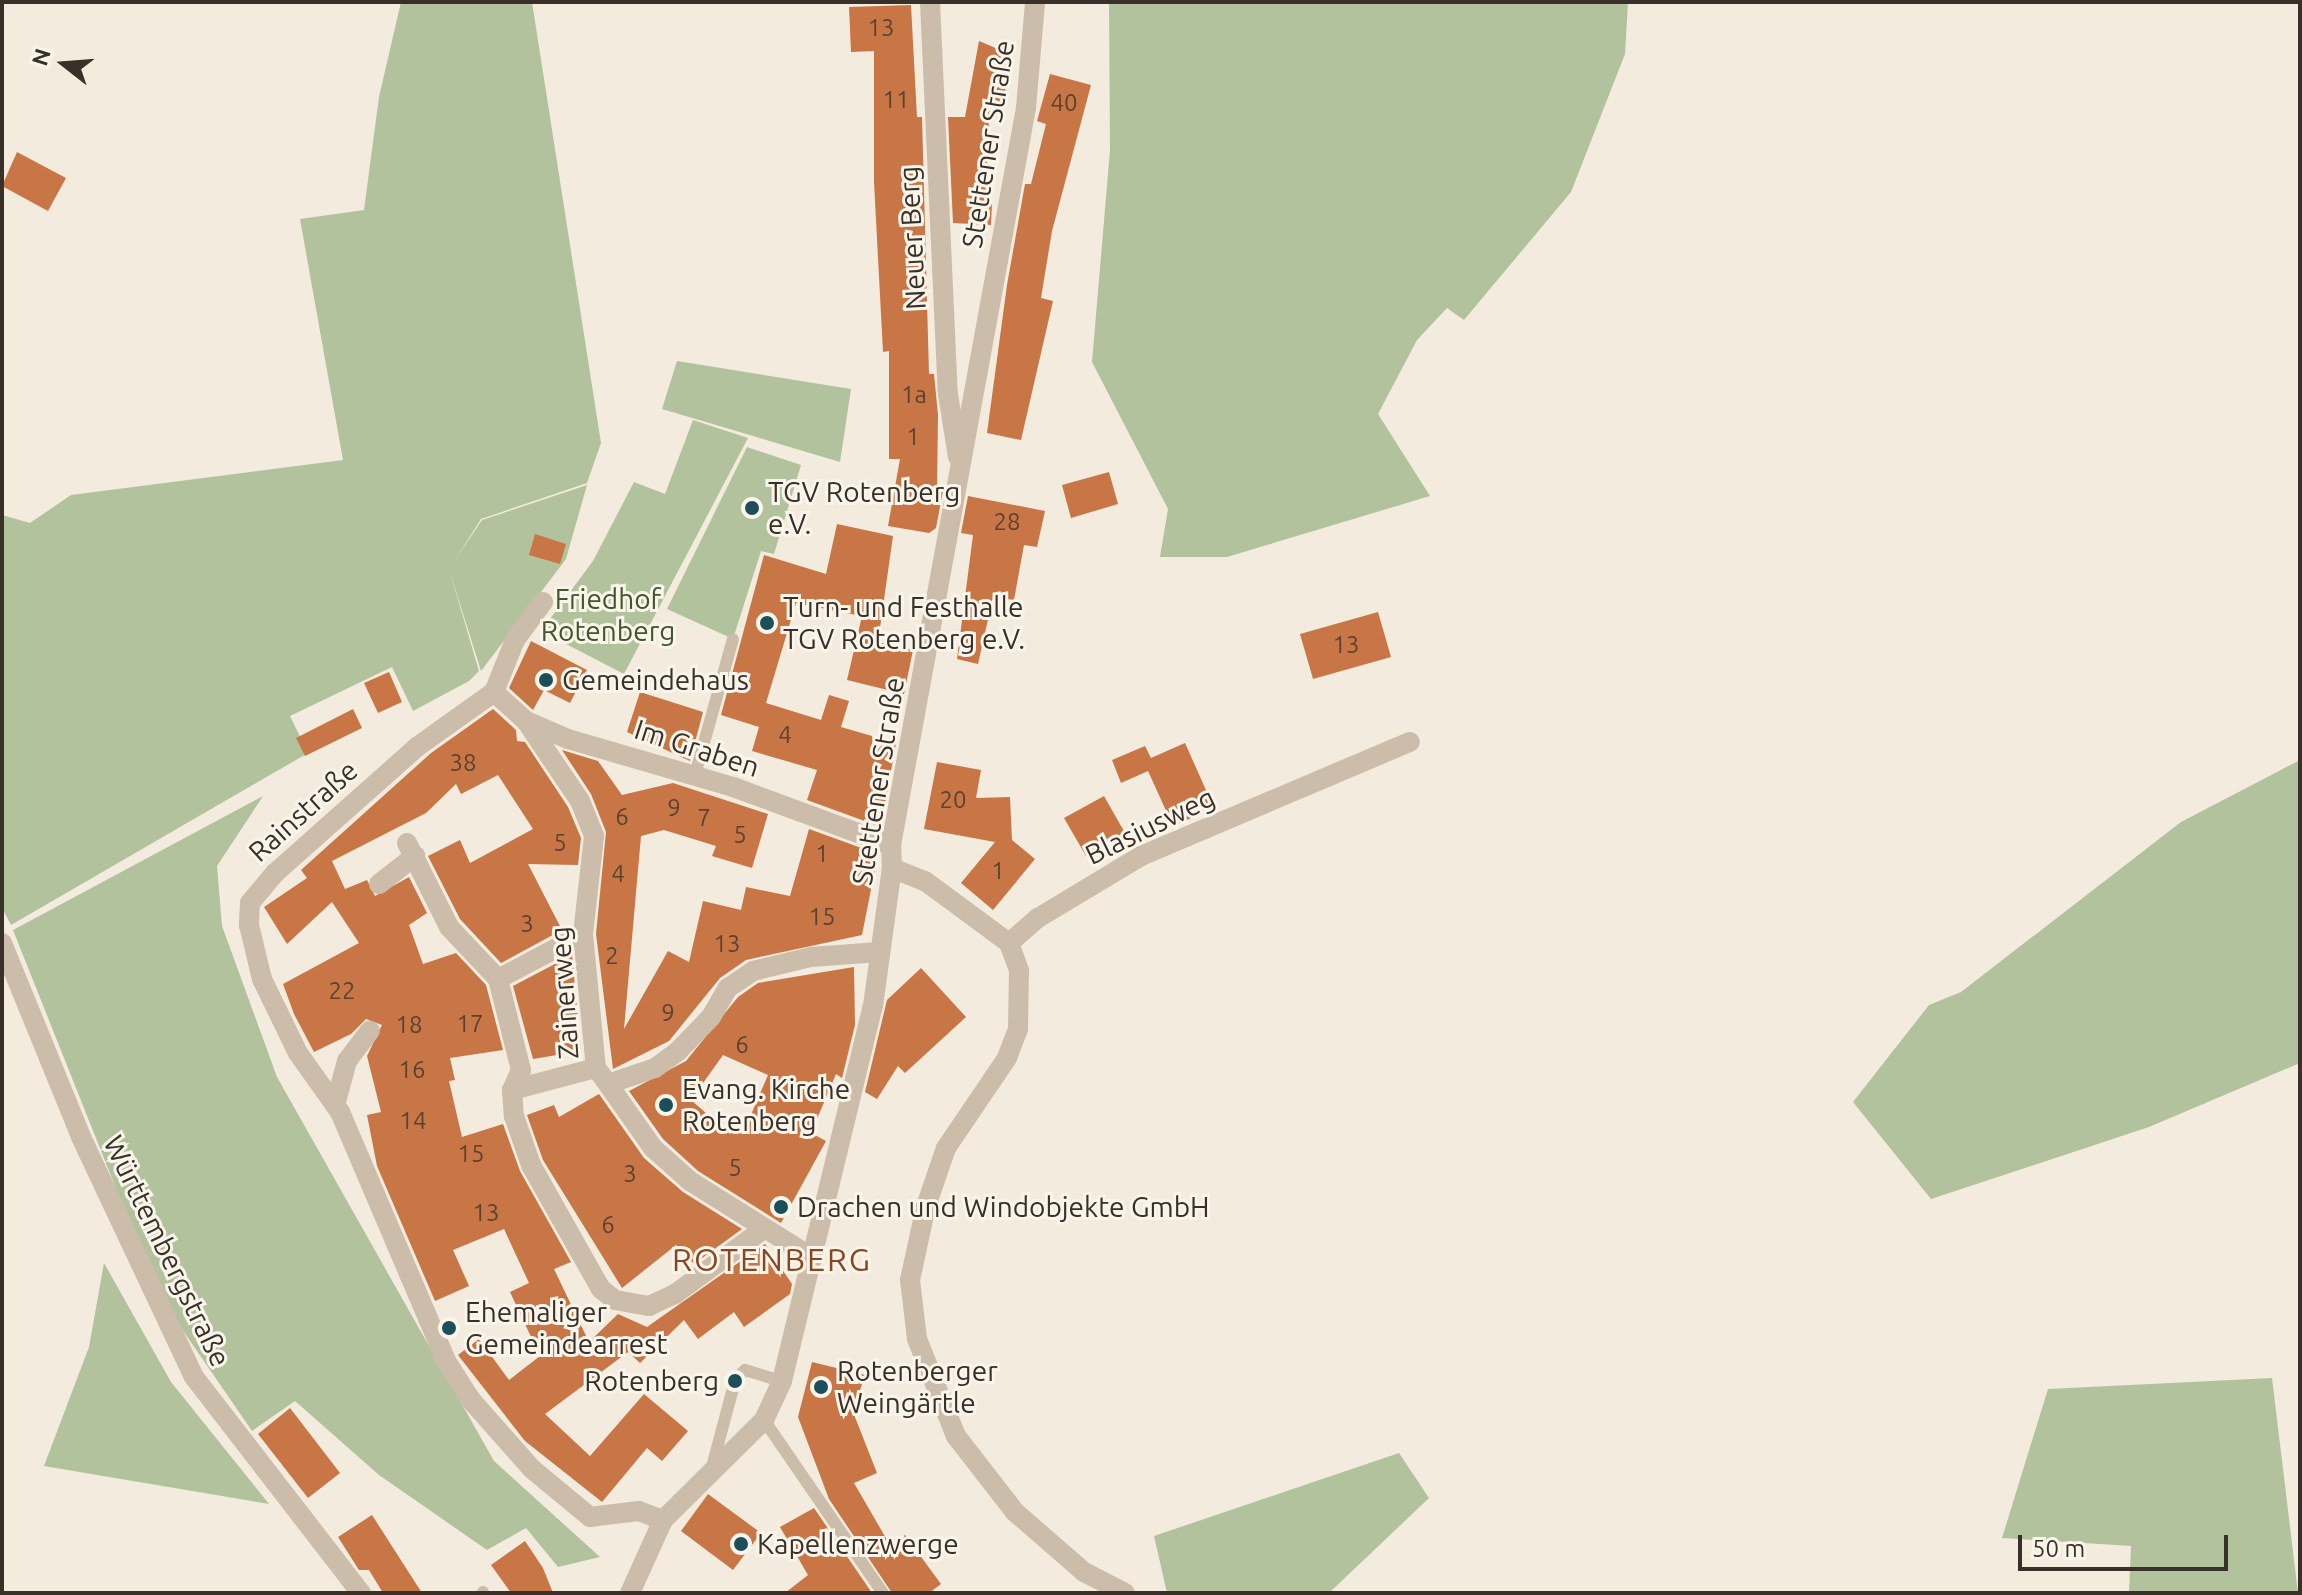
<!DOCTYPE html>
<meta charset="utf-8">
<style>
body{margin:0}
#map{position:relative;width:2302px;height:1595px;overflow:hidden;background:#f3ebdd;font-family:Ubuntu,sans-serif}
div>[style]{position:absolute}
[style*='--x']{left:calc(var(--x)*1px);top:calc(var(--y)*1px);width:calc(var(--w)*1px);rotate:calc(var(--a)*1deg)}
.green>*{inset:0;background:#b1c29d}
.building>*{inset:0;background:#c87646}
.service>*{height:12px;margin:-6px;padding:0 6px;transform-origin:6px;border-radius:6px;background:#cbbda9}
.minor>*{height:20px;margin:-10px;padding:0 10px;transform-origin:10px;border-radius:10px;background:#cbbda9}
.tertiary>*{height:20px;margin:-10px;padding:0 10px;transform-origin:10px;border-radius:10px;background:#cbbda9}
.dots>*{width:22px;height:22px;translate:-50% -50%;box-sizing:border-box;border:4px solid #faf5ea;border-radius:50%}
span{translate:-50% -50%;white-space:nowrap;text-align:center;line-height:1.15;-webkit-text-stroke:6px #faf5ea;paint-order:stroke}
.number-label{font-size:24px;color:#5c4230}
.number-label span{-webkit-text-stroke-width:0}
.street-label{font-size:28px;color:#383029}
.poi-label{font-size:28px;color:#383029}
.left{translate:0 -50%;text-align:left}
.right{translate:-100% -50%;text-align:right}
.park-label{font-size:28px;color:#42572c}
.quarter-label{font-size:32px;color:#894620;letter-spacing:2px}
.frame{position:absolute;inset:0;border:4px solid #383029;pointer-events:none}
.north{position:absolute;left:24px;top:24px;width:80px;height:80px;-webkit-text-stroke:6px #faf5ea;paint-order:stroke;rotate:287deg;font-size:22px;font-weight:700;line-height:32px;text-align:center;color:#383029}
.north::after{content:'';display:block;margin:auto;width:28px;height:36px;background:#383029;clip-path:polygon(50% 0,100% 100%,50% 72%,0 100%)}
.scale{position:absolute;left:2018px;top:1535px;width:210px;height:36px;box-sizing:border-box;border:4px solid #383029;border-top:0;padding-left:10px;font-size:24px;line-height:28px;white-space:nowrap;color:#383029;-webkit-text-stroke:6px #faf5ea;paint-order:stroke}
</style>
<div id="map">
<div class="green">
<div style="clip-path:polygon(401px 2px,532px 2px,601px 443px,587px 483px,481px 519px,455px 560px,482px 520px,587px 485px,566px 559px,481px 671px,449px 569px,479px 671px,469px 681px,413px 711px,392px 667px,290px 716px,308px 753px,11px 925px,2px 908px,2px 515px,30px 523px,71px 495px,343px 460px,300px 219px,364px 210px,379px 97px)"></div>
<div style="clip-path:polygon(1109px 2px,1628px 2px,1625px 54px,1571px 192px,1464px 320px,1447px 308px,1417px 340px,1378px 414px,1430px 496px,1227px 557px,1160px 557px,1168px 509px,1092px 362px,1110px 150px)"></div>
<div style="clip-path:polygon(677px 361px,851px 389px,840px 462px,662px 409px)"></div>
<div style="clip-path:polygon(693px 420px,748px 438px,624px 674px,541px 631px,593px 561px,634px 482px,665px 494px)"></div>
<div style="clip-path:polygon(747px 447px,801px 465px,774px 554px,761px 551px,733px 639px,667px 609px)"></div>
<div style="clip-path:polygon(2300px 760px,2300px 1063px,2149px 1127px,1931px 1199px,1853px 1102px,1929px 1005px,1961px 992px,2181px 822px)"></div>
<div style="clip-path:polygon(263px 796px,217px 866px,222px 926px,277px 1077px,494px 1461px,600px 1557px,558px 1567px,526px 1528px,487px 1550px,379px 1475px,295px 1401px,252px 1431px,175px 1319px,123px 1206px,13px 930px)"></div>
<div style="clip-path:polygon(104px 1263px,171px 1382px,269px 1504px,44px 1466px,89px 1347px)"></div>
<div style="clip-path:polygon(2272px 1378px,2298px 1593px,2129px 1593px,2131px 1546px,2002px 1538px,2048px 1389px)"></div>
<div style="clip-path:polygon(1399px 1453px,1429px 1498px,1329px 1593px,1167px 1593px,1154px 1536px)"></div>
</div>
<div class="building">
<div style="clip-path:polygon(911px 5px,917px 117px,922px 117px,929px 374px,934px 374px,938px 415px,937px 490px,943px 491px,936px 528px,929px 533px,888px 526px,900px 459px,889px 459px,889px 351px,883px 352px,874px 182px,874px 51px,851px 52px,849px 7px)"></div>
<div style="clip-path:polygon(979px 41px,1012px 55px,1003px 102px,990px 99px,985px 202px,992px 204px,991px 225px,953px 223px,948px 117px,965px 117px)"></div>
<div style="clip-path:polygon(1050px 74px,1091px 85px,1052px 231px,1041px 298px,1053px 301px,1021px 440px,987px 433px,1007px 285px,1025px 184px,1031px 184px,1046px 124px,1037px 121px)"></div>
<div style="clip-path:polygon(17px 152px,66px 178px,48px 211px,2px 186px)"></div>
<div style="clip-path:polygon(1109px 472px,1118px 504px,1071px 518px,1062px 485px)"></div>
<div style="clip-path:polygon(968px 496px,1045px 511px,1037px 547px,1024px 545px,1014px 600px,993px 597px,978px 664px,957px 659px,973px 535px,961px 533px)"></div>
<div style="clip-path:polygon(837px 524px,893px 536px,878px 642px,913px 650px,904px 694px,847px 680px,862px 616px,796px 603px,766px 703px,821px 720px,829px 695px,849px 701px,841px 727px,896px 743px,881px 827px,807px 800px,817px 770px,752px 751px,759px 727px,721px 715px,764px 555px,826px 574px)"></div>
<div style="clip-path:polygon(535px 534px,566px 544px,560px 564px,529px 555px)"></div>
<div style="clip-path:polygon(1378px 612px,1391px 657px,1313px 679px,1300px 634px)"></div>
<div style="clip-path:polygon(531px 641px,587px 670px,570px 703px,544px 690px,533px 710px,509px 688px)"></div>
<div style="clip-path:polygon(389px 672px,402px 702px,378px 713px,364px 683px)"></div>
<div style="clip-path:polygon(640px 692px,703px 712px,690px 761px,627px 732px)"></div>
<div style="clip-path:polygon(353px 709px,362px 728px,305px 756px,296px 738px)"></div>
<div style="clip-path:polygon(493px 709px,516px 730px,517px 741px,525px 742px,568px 807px,581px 838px,578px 865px,528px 864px,562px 930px,501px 963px,460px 919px,428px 856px,460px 840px,470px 863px,533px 829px,498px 775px,461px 794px,456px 784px,426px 813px,332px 861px,345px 889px,367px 880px,375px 896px,409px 877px,427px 913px,409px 925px,423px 964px,456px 953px,486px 985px,503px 1050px,450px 1058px,455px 1080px,449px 1081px,462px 1137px,503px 1124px,520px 1171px,571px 1262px,554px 1269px,589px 1342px,618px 1314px,647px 1327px,765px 1244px,792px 1284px,790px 1294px,744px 1327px,734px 1312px,698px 1339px,684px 1320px,640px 1363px,628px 1352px,545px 1414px,590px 1456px,644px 1394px,688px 1431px,662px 1461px,647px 1448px,602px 1502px,525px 1441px,458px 1355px,479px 1339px,509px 1380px,540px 1356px,510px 1292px,529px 1283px,504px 1229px,453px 1250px,469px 1286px,435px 1301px,377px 1166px,367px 1115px,381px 1112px,367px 1056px,382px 1025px,366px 1019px,351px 1034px,314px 1052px,294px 1014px,283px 984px,359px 943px,332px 902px,287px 944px,264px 907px,307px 878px,301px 870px,431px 753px)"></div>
<div style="clip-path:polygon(1185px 743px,1214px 808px,1173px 826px,1148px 771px,1121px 783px,1112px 760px,1145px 746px,1151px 758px)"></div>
<div style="clip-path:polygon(562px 750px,598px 761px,622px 795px,673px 783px,768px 814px,752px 868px,712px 856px,716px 846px,664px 830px,641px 836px,624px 1029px,668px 951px,689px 962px,703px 901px,741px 910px,746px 887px,790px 896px,809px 829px,878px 854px,862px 935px,746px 960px,720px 978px,669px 1041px,613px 1069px,596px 934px,606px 832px,591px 794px)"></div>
<div style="clip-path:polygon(937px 762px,981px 770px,976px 798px,1010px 797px,1012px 840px,1035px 859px,993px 910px,961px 883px,995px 842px,924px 829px)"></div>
<div style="clip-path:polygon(1104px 796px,1125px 833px,1086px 856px,1064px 818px)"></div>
<div style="clip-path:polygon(572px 955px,581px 1051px,533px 1059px,513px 986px)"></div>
<div style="clip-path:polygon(evenodd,854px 967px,855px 1025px,842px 1078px,836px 1074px,811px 1133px,826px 1141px,781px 1223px,698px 1171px,663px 1139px,629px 1091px,686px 1061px,738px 997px,758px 983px,854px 967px,723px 1055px,768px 1075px,744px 1131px,735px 1126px,730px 1134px,691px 1100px,723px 1055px)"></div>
<div style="clip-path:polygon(921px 968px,966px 1017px,905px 1073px,898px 1066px,877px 1099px,865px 1092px,887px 1000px)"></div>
<div style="clip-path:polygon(599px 1094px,644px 1158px,683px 1192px,742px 1229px,694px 1264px,676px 1245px,622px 1288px,543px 1160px,527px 1115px,554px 1105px,559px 1117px)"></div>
<div style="clip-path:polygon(812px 1362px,865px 1375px,853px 1412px,877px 1473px,854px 1483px,890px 1545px,905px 1535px,941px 1584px,929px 1593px,892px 1593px,829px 1499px,798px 1417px)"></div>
<div style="clip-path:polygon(290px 1408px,340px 1473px,308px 1498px,258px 1434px)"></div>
<div style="clip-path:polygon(708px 1494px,761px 1533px,733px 1570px,681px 1531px)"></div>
<div style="clip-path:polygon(814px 1508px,872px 1593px,785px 1593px,808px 1575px,780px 1527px)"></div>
<div style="clip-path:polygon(372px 1515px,422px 1593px,383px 1593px,369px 1570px,359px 1570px,338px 1537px)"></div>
<div style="clip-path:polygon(525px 1541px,543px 1568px,553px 1593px,511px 1593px,491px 1565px)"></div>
</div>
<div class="service">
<div style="--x:695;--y:775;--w:141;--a:-74.4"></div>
<div style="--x:764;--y:1420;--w:210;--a:55.5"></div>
<div style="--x:713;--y:1463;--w:85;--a:-75"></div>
<div style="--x:735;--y:1381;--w:15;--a:-48"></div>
<div style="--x:745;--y:1370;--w:39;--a:17"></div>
<div style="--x:483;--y:1592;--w:1;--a:90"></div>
</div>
<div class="minor">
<div style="--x:930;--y:2;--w:392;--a:87.4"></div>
<div style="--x:948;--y:394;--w:64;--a:81"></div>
<div style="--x:543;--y:602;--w:47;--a:126.4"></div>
<div style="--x:515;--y:640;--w:56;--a:112"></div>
<div style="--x:494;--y:692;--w:95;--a:144.5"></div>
<div style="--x:417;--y:747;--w:190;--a:138.4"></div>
<div style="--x:275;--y:873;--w:39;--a:130"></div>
<div style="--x:250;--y:903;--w:22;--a:93"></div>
<div style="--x:249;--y:925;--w:56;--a:76.5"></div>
<div style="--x:262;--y:979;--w:82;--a:64.1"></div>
<div style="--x:298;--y:1053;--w:72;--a:54.6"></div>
<div style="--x:340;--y:1112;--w:271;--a:66.9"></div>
<div style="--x:446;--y:1361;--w:46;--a:57.3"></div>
<div style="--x:471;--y:1400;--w:92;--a:48.5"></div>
<div style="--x:532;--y:1469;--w:75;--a:39.6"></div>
<div style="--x:590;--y:1517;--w:49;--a:-7"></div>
<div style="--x:639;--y:1511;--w:26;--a:21"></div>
<div style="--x:494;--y:692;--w:43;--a:42.2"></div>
<div style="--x:526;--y:721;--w:46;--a:23.2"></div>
<div style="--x:568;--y:739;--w:172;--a:16.2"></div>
<div style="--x:733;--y:787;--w:168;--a:20.2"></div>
<div style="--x:526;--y:721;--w:97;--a:56"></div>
<div style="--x:580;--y:801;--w:38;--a:68"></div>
<div style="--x:594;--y:836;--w:99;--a:96.4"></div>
<div style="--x:583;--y:934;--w:135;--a:84.5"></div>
<div style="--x:596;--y:1068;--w:20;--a:53"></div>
<div style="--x:407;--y:843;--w:94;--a:63.4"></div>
<div style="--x:449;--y:927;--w:71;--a:46.7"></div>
<div style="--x:498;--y:979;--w:94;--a:75.8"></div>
<div style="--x:521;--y:1070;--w:22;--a:114"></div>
<div style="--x:512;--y:1090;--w:26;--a:86"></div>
<div style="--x:514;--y:1116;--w:52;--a:70.9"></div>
<div style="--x:531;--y:1165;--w:142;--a:60.6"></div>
<div style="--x:601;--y:1289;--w:18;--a:38"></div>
<div style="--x:615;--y:1300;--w:35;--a:10"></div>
<div style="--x:649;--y:1306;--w:29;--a:-25"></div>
<div style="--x:675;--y:1294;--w:108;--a:-36.3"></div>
<div style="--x:892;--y:868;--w:23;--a:-92"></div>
<div style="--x:891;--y:845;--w:749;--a:-79.62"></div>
<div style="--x:1026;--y:108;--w:106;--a:-85.1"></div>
<div style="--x:379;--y:884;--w:46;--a:-37.9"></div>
<div style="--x:1009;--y:943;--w:38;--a:-41"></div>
<div style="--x:1038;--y:918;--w:120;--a:-31"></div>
<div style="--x:1141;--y:856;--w:292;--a:-23"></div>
<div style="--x:498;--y:979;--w:96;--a:-27.9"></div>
<div style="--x:512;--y:1090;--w:87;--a:-14.7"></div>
<div style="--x:335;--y:1105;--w:46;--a:-74.7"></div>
<div style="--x:347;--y:1061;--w:38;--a:-53"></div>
<div style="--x:811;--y:1257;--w:143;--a:-147.9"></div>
<div style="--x:690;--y:1181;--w:50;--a:-138.3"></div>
<div style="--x:653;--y:1148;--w:78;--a:-125.1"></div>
<div style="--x:608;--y:1084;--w:50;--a:-18.8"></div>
<div style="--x:655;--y:1068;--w:29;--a:-36"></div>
<div style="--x:678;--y:1051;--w:47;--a:-45.9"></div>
<div style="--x:711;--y:1017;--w:34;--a:-60"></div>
<div style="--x:728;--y:988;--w:30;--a:-34"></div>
<div style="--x:753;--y:971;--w:60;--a:-13.6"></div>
<div style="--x:811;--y:957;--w:68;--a:-4.2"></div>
</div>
<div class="tertiary">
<div style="--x:2;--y:943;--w:209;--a:67.8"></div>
<div style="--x:81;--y:1137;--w:265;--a:64.8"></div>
<div style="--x:194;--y:1377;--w:273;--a:52.3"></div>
<div style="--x:630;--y:1593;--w:80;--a:-65.7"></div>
<div style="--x:663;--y:1520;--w:142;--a:-44.7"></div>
<div style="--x:764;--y:1420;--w:43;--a:-65.2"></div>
<div style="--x:782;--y:1381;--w:386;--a:-76.4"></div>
<div style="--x:873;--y:1006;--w:139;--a:-82.2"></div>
<div style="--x:892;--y:868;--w:35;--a:22"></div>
<div style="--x:925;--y:881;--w:104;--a:36.4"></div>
<div style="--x:1009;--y:943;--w:30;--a:70"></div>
<div style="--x:1019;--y:971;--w:58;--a:91"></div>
<div style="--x:1018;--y:1029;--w:31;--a:111"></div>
<div style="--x:1007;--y:1058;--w:109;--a:124.1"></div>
<div style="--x:946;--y:1148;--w:61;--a:109"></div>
<div style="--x:926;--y:1206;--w:76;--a:102.2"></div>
<div style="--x:910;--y:1280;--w:59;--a:83.2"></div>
<div style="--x:917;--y:1339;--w:105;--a:68.1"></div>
<div style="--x:956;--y:1436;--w:96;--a:52.2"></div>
<div style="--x:1015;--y:1512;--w:91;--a:41"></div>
<div style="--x:1084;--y:1572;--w:46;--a:27.1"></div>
</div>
<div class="dots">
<div style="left:752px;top:508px;background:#1d4f5b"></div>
<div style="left:767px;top:623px;background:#1d4f5b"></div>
<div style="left:546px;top:680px;background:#1d4f5b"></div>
<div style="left:666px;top:1105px;background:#1d4f5b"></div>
<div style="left:781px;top:1207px;background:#1d4f5b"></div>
<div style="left:449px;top:1328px;background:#1d4f5b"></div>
<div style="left:735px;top:1381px;background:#1d4f5b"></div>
<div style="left:821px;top:1387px;background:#1d4f5b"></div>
<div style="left:741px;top:1544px;background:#1d4f5b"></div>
</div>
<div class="number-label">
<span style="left:881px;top:28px">13</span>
<span style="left:896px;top:100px">11</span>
<span style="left:1064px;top:103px">40</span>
<span style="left:914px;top:395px">1a</span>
<span style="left:913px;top:437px">1</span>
<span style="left:1007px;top:522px">28</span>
<span style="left:1346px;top:645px">13</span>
<span style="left:785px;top:735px">4</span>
<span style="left:463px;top:763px">38</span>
<span style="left:953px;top:800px">20</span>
<span style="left:674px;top:808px">9</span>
<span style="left:622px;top:817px">6</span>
<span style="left:704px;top:818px">7</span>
<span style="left:740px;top:835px">5</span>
<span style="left:560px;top:843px">5</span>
<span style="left:822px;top:854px">1</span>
<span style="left:998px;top:871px">1</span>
<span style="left:618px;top:874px">4</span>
<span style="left:822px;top:917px">15</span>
<span style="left:527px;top:924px">3</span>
<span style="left:727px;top:944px">13</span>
<span style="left:612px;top:956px">2</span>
<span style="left:342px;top:991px">22</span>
<span style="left:668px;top:1013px">9</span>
<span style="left:470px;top:1024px">17</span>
<span style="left:409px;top:1025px">18</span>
<span style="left:742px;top:1045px">6</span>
<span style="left:412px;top:1070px">16</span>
<span style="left:413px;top:1121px">14</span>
<span style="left:471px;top:1154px">15</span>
<span style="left:735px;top:1168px">5</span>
<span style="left:630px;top:1174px">3</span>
<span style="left:486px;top:1213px">13</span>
<span style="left:608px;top:1225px">6</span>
</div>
<div class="street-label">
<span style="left:988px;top:144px;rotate:-81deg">Stettener Straße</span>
<span style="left:912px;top:238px;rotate:-93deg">Neuer Berg</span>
<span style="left:697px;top:748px;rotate:18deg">Im Graben</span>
<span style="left:878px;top:781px;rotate:-81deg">Stettener Straße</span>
<span style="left:303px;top:811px;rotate:-42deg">Rainstraße</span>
<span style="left:1150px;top:826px;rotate:-26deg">Blasiusweg</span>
<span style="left:564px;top:993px;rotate:-94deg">Zainerweg</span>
<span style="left:167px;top:1251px;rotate:64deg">Württembergstraße</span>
</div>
<div class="poi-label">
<span class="left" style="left:768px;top:508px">TGV Rotenberg<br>e.V.</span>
<span class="left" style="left:783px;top:623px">Turn- und Festhalle<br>TGV Rotenberg e.V.</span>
<span class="left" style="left:562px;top:680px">Gemeindehaus</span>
<span class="left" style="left:682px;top:1105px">Evang. Kirche<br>Rotenberg</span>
<span class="left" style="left:797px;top:1207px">Drachen und Windobjekte GmbH</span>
<span class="left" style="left:465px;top:1328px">Ehemaliger<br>Gemeindearrest</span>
<span class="left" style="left:837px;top:1387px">Rotenberger<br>Weingärtle</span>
<span class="right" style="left:719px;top:1381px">Rotenberg</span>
<span class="left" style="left:757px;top:1544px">Kapellenzwerge</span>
</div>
<div class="park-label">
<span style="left:608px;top:615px">Friedhof<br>Rotenberg</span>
</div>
<div class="quarter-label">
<span style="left:772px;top:1259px">ROTENBERG</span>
</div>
<div class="frame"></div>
<div class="north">N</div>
<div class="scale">50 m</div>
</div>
